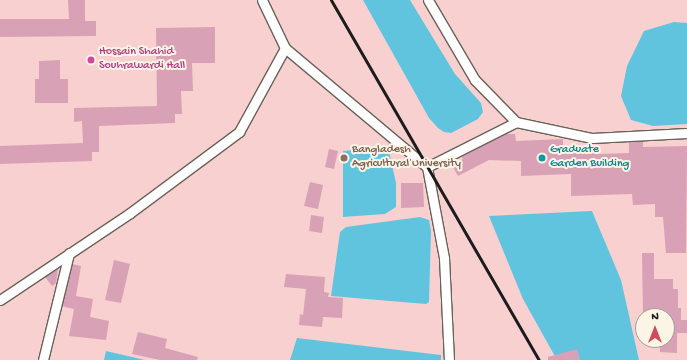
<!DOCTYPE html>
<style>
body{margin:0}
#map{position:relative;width:687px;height:360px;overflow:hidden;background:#f6e3c9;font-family:"Gochi Hand",sans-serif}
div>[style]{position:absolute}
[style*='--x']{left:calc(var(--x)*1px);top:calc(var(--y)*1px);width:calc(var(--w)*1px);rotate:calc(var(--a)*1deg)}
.built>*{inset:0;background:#f7d0cf}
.water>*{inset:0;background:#61c4df}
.building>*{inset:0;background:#d9a1b6}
.roads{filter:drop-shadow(1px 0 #686259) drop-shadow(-1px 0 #686259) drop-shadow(0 1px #686259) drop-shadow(0 -1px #686259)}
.street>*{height:9px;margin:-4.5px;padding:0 4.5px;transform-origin:4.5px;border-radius:4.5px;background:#fff}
.rail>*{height:3px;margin:-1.5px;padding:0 1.5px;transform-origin:1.5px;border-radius:1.5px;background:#1c1c1c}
.dots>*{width:11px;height:11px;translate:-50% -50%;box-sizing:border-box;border:2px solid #fcf5e5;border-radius:50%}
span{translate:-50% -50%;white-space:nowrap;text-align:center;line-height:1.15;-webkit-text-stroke:4px #fcf5e5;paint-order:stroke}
.hotel-label{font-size:12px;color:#b23c85}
.left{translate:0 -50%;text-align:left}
.education-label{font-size:12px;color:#785e54}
.culture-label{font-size:12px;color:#0d838f}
.north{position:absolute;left:635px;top:308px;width:40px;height:40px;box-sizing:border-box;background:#fcf5e5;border:1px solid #a29e95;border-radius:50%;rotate:0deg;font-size:11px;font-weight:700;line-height:16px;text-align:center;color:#1c1c1c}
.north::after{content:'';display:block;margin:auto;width:14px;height:18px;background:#d1495b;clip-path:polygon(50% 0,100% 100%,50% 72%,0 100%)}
</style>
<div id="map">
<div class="built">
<div style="clip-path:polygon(evenodd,0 0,687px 0,687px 360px,0 360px,0 0,643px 316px,667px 316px,667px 340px,643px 340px,643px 316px)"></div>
</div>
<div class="water">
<div style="clip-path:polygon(363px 0,410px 0,455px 74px,481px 103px,483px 112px,478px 119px,451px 133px,444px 132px,438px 128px,429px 118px)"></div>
<div style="clip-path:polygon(674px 22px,687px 23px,687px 124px,653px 126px,631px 120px,621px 96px,627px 66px,644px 31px)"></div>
<div style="clip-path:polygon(388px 147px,396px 183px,396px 207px,385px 214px,343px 217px,343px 151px)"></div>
<div style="clip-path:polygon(592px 211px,621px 280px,639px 360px,557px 360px,523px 299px,489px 216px)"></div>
<div style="clip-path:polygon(420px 217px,429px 220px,431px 231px,429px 302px,426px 304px,331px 296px,340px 232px,346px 227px)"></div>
<div style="clip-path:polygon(297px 338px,441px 355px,441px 360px,290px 360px)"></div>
<div style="clip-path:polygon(106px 351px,145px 360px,104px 360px)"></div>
</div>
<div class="building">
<div style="clip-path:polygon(68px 0,85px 0,85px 21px,96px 21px,96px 36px,0 37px,0 19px,69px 19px)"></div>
<div style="clip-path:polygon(215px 27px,215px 63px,192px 63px,193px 91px,181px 91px,182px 114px,175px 114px,175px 123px,99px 126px,99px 152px,92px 152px,92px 161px,0 164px,0 146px,83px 143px,82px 121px,74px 122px,74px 108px,157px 106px,156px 28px)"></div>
<div style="clip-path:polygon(60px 60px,60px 79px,68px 79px,68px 103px,35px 103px,35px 79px,39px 79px,39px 61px)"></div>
<div style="clip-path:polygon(505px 134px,515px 134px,516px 141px,563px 139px,563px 148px,597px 147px,598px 154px,629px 153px,629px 142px,643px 141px,643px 147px,687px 146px,686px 253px,666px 253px,663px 217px,655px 217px,655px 204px,633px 205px,632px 194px,571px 196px,571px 174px,521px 176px,521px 161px,489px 160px,458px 176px,452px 165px,463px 159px,461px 156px)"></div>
<div style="clip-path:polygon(329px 149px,338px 151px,334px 169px,325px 167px)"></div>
<div style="clip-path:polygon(310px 182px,323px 185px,318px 209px,304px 206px)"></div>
<div style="clip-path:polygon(401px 183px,423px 183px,424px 207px,401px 208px)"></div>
<div style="clip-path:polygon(311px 215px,324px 217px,322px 233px,309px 231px)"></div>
<div style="clip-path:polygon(642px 253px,654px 253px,654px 279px,673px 279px,673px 289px,678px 289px,678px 308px,681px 308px,681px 320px,687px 320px,687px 333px,677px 333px,677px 353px,660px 352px,660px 340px,667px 340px,667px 316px,643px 316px)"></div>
<div style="clip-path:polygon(114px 260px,130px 264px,121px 303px,105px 300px)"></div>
<div style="clip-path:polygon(72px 264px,81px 266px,76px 296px,93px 299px,90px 317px,109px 321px,106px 340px,69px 336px,74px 309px,62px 306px)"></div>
<div style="clip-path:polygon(58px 269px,56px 283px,52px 286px,45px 277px)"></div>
<div style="clip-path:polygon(286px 274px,325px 277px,324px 292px,329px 293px,328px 297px,343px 298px,342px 318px,323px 317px,322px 327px,299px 325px,300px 314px,303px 315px,306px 289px,284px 287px)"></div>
<div style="clip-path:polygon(138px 332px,167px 339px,165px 348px,198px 357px,197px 360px,160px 360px,132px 354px)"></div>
<div style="clip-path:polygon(577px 349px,580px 360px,548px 360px,548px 357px)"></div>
</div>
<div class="roads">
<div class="street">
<div style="--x:428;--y:0;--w:93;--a:59.6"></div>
<div style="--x:475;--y:80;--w:59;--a:45.7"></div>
<div style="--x:516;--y:122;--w:78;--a:11.9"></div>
<div style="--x:592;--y:138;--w:95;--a:-3"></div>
<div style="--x:285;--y:48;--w:185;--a:40"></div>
<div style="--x:427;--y:167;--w:100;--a:-26.8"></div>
<div style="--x:427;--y:167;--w:93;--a:79.4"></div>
<div style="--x:444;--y:258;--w:102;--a:87.2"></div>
<div style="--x:0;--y:300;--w:156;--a:-33.8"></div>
<div style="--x:130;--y:213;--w:136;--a:-36.6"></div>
<div style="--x:239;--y:132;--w:96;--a:-61.3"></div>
<div style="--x:285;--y:48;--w:53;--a:-115.6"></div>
<div style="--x:43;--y:360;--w:110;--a:-76.3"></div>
</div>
</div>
<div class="rail">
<div style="--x:331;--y:0;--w:416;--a:60"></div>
</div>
<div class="dots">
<div style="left:91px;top:60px;background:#d1479c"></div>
<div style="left:344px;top:158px;background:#8d6e63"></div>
<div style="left:542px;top:158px;background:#0f9aa8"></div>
</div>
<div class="hotel-label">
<span class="left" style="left:99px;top:60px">Hossain Shahid<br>Souhrawardi Hall</span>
</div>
<div class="education-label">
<span class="left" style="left:352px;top:158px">Bangladesh<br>Agricultural University</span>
</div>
<div class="culture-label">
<span class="left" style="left:550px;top:158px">Graduate<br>Garden Building</span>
</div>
<div class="north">N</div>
</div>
